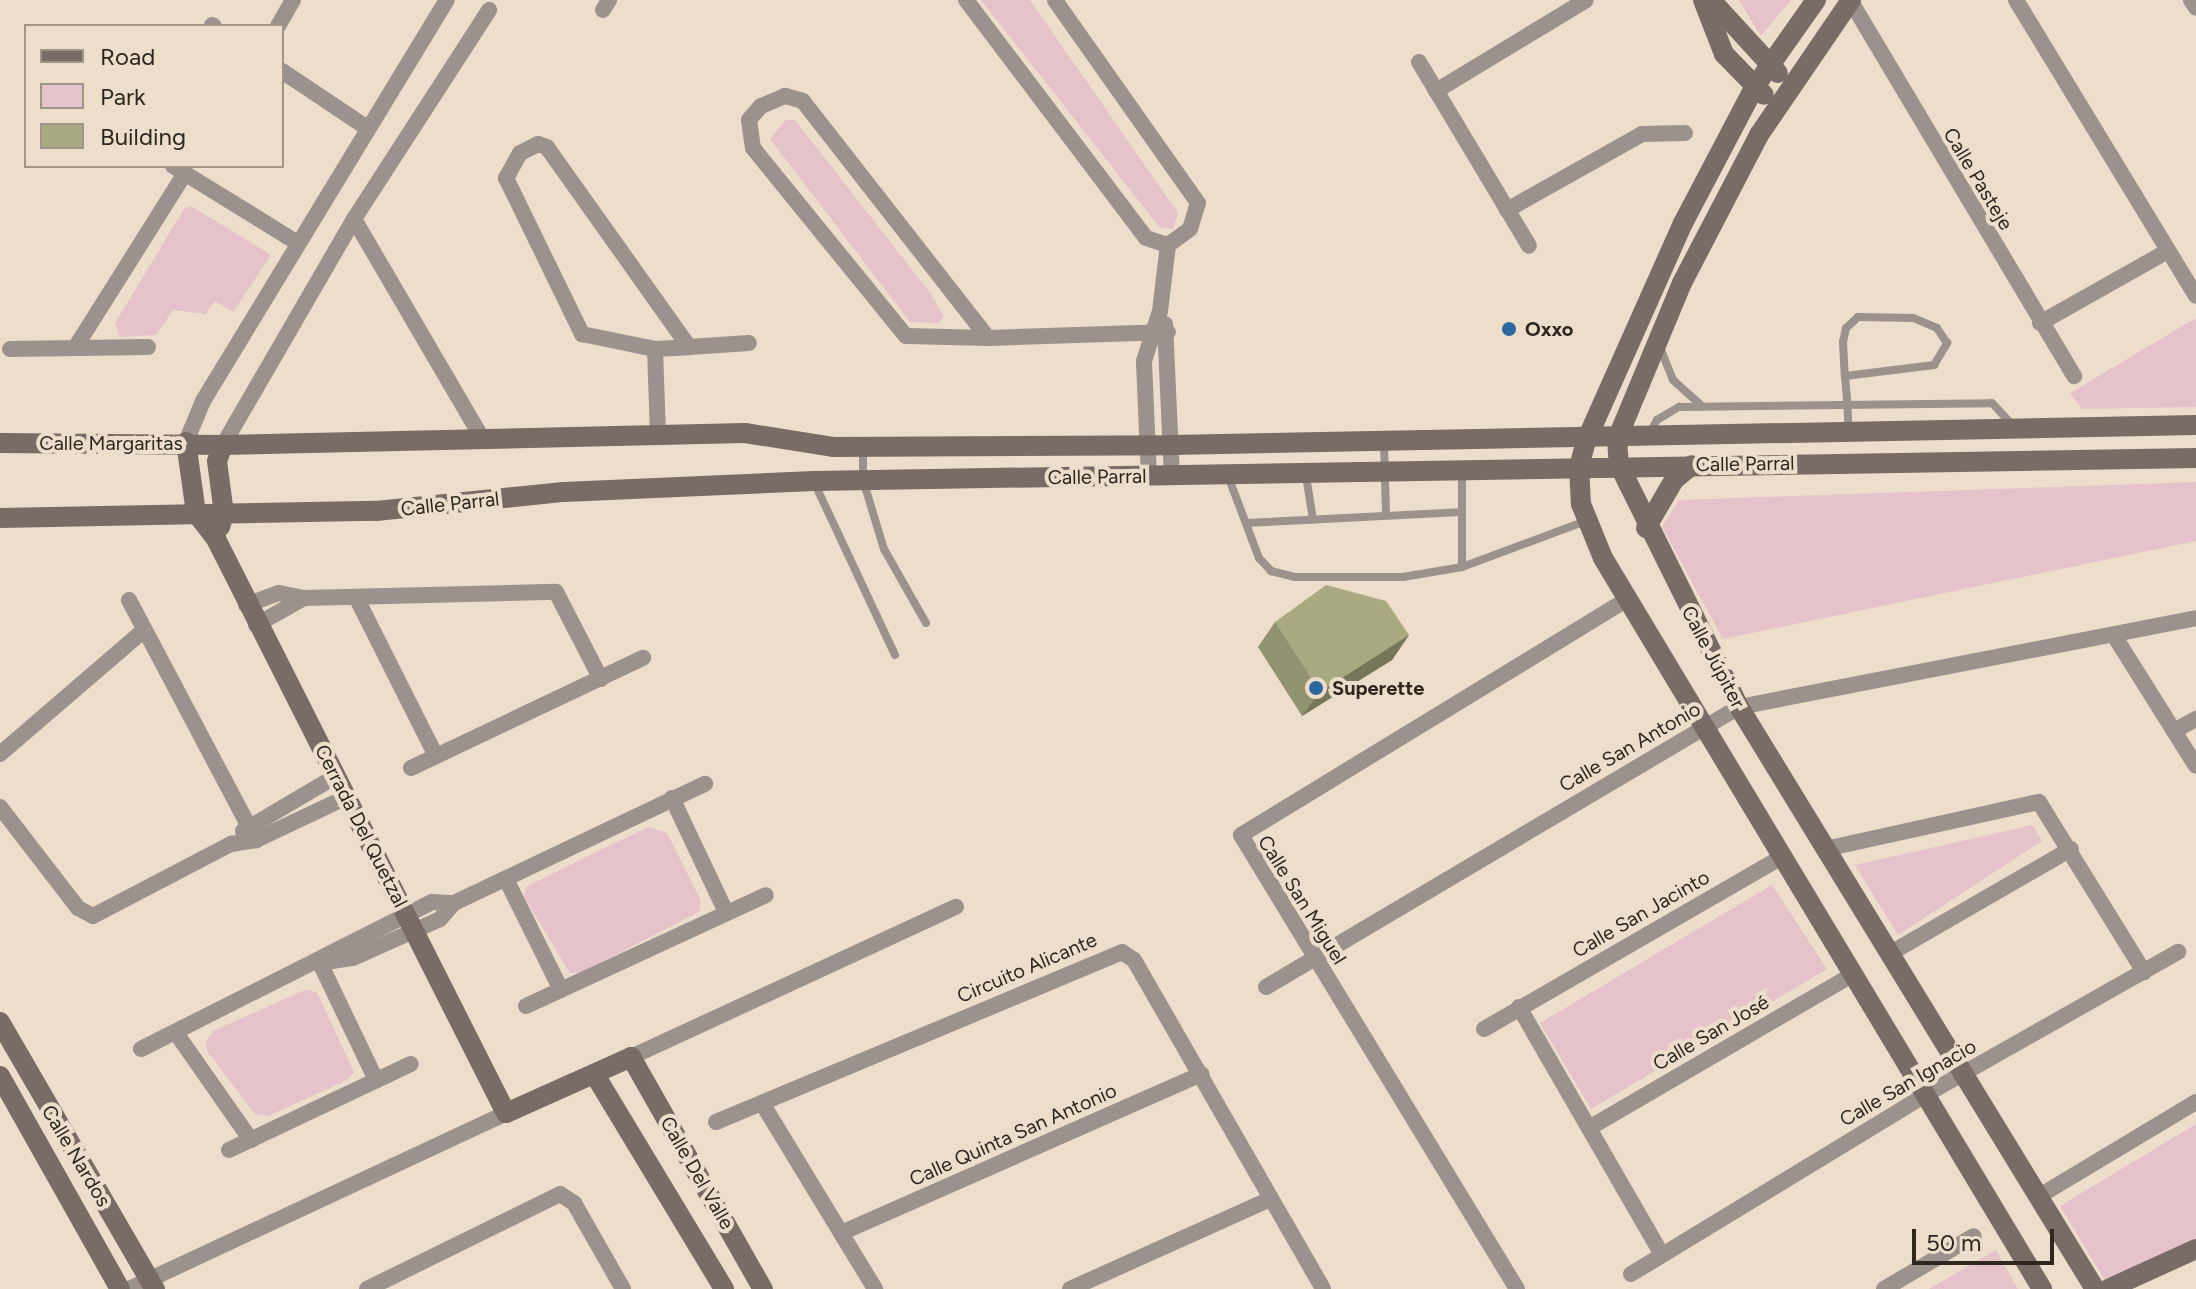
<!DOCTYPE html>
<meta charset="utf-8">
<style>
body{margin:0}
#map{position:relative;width:2196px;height:1289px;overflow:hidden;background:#eddecb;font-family:Figtree,sans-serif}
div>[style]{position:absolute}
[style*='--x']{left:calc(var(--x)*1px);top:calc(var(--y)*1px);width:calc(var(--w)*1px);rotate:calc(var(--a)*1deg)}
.green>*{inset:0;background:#e6c2ca}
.lane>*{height:8px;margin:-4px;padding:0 4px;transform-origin:4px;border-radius:4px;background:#9b918d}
.street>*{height:16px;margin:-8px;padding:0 8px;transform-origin:8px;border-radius:8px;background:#9b918d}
.secondary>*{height:20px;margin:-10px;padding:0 10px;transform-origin:10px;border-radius:10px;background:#796b66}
.wall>*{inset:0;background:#91926f}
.shaded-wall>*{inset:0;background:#76775a}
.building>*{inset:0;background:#a9aa81}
.dots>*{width:22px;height:22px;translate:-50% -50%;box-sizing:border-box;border:4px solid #eddecb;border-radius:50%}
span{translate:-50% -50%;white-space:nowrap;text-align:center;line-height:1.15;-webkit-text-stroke:8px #eddecb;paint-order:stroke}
.street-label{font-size:20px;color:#2d2720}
.poi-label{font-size:20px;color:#2d2720;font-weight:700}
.left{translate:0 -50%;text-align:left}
.legend{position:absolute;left:24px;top:24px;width:260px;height:144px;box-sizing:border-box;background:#eddecb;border:2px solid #a09587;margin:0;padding:10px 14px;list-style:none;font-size:24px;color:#2d2720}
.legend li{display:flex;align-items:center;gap:16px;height:40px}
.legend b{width:40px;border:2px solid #a09587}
.scale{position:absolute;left:1912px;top:1229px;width:142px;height:36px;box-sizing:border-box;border:4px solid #2d2720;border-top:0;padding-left:10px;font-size:24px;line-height:28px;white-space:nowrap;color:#2d2720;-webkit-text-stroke:6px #eddecb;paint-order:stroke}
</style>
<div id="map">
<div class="green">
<div style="clip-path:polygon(981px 0,1030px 0,1178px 213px,1173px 229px,1160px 228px)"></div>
<div style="clip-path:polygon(1739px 0,1791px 0,1761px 36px)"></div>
<div style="clip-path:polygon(786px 120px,795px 120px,931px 294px,944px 317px,938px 323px,910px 322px,770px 139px)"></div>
<div style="clip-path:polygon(191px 206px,271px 255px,233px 312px,215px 301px,206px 314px,173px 310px,156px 335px,120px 337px,115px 323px,184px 209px)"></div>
<div style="clip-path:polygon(2196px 318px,2196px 407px,2082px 409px,2070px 393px)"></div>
<div style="clip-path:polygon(2196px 482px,2196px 541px,1723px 639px,1662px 527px,1679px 500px)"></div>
<div style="clip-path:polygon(2033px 825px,2042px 841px,1898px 935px,1855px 865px)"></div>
<div style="clip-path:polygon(648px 827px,667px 833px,701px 901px,700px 911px,581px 973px,570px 973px,524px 897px,527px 886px)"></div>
<div style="clip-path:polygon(1772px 885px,1827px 969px,1591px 1109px,1540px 1023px)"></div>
<div style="clip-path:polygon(305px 990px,317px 992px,354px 1072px,347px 1080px,268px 1116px,255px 1114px,207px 1051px,206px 1042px,213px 1031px)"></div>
<div style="clip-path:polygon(2196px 1124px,2196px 1240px,2106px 1282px,2060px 1206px)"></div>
<div style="clip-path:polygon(1996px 1250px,2018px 1289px,1929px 1289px)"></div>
</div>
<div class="lane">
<div style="--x:1661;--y:350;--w:32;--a:68"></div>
<div style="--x:1673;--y:380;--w:40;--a:42"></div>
<div style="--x:1845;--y:376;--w:90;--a:-7"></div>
<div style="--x:1934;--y:365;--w:26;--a:-59"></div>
<div style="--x:1947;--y:343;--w:18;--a:-124"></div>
<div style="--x:1937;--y:328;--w:26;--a:-157"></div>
<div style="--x:1913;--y:318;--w:55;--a:-179"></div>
<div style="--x:1858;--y:317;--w:16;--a:137"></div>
<div style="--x:1846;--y:328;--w:14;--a:102"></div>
<div style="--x:1843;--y:342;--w:34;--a:87"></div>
<div style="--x:1845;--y:376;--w:22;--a:85"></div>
<div style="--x:1847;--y:398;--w:33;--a:87"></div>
<div style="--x:1649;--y:435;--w:17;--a:-62"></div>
<div style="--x:1657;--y:420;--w:26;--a:-31"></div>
<div style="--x:1679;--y:407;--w:313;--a:-0.7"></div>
<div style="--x:1992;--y:403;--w:34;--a:47"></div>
<div style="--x:1384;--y:443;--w:72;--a:88.4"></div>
<div style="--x:863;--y:448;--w:32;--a:90"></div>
<div style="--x:863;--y:480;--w:72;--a:73.1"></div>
<div style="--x:884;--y:549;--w:85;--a:60.4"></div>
<div style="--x:1462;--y:470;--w:97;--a:90"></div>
<div style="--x:1228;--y:476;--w:88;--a:69.3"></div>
<div style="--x:1259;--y:558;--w:18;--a:47"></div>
<div style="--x:1271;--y:571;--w:25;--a:14"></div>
<div style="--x:1295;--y:577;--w:108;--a:0"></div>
<div style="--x:1403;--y:577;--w:60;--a:-9.6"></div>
<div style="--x:1462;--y:567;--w:132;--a:-20.4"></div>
<div style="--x:1306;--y:476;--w:44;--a:80.8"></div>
<div style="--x:814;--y:482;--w:191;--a:64.9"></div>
<div style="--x:1246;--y:523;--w:215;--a:-2.9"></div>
</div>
<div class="street">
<div style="--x:966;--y:0;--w:298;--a:52.9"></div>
<div style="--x:1146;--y:238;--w:23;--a:18"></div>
<div style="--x:1168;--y:245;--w:27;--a:-36"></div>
<div style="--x:1190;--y:229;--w:27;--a:-73"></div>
<div style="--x:1198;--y:203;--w:248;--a:-125.2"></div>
<div style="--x:1850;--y:0;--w:438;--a:59.2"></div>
<div style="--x:2016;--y:0;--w:346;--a:58.7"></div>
<div style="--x:2191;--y:0;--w:9;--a:58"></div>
<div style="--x:603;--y:10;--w:12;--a:-59"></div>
<div style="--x:212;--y:25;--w:2;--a:27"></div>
<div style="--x:278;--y:26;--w:30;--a:-60"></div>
<div style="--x:1419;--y:62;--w:214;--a:59.1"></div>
<div style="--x:282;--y:71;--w:102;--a:33.8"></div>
<div style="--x:1436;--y:91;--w:175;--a:-31.2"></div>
<div style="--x:173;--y:166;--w:145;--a:31.7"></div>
<div style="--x:1507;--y:210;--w:155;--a:-29.4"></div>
<div style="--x:1642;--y:134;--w:43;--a:-1.3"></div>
<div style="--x:354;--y:219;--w:256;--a:59.7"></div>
<div style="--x:2040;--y:323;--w:145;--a:-29.4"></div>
<div style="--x:1165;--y:324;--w:153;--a:87.4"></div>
<div style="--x:988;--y:338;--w:301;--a:-128"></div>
<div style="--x:803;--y:101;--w:19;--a:-164"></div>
<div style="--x:785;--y:96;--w:26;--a:157"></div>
<div style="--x:761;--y:106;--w:18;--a:131"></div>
<div style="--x:749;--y:120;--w:28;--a:82"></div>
<div style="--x:753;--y:148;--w:242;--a:50.9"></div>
<div style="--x:906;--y:336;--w:82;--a:1.4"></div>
<div style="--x:988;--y:338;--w:180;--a:-1.9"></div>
<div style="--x:689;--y:347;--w:245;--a:-125.4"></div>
<div style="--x:547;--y:147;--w:9;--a:-162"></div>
<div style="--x:538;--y:144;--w:20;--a:153"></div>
<div style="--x:520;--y:153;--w:29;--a:119"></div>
<div style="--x:506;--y:178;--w:174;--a:64"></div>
<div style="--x:582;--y:334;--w:75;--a:11.6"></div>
<div style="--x:655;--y:349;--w:34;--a:-3"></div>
<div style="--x:689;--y:347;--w:60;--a:-3.8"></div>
<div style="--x:75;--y:348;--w:207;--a:-57.8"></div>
<div style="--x:10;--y:349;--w:138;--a:-0.8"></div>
<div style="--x:655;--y:349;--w:87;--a:88"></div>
<div style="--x:186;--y:442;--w:44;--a:-67.5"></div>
<div style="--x:203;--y:401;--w:469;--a:-58.7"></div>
<div style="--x:223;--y:445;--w:261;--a:-59.9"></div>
<div style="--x:354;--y:219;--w:249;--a:-57.1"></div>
<div style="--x:1149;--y:477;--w:116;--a:-92.5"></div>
<div style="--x:1144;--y:361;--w:52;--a:-72.3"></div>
<div style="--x:1160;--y:311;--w:66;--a:-83.1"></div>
<div style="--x:356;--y:597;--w:178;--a:63.3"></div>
<div style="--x:129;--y:600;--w:272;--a:62.1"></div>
<div style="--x:246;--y:605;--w:35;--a:-20"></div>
<div style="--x:279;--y:593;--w:25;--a:11"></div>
<div style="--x:304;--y:598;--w:252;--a:-1.4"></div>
<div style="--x:556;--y:592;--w:98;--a:62.7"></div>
<div style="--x:256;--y:625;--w:55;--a:-29.4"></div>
<div style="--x:2115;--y:637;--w:152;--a:57.9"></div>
<div style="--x:2174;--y:731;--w:25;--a:-29"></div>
<div style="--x:0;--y:754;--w:190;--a:-40.7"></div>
<div style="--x:411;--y:768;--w:257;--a:-25.4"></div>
<div style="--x:672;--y:798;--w:126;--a:64.7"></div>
<div style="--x:0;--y:807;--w:128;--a:52.3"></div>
<div style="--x:78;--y:908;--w:17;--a:28"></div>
<div style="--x:93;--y:916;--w:156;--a:-27.6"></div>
<div style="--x:231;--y:844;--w:25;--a:-9"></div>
<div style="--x:256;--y:840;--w:101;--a:-25.3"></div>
<div style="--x:243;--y:831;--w:108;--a:-30.6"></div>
<div style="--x:1825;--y:849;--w:219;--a:-12.4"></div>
<div style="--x:2039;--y:802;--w:200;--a:58.3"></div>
<div style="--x:506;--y:879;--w:124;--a:63.6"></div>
<div style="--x:1889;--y:954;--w:210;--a:-30"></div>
<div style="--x:320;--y:963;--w:33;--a:-9"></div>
<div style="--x:353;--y:958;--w:95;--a:-24.1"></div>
<div style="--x:440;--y:919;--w:21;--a:-49"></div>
<div style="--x:454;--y:903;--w:278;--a:-25.4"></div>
<div style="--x:320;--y:963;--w:130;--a:64.4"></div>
<div style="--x:1266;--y:987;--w:550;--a:-30.62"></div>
<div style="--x:1739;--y:707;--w:466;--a:-11"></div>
<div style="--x:526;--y:1006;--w:264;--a:-24.8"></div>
<div style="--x:1519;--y:1007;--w:286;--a:60"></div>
<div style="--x:1484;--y:1029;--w:346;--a:-30"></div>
<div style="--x:176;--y:1033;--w:131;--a:55"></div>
<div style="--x:141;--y:1049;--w:326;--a:-26.8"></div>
<div style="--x:432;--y:902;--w:22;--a:3"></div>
<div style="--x:631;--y:1057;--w:358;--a:-24.8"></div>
<div style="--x:762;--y:1103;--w:218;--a:58.7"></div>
<div style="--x:716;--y:1122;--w:440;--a:-22.7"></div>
<div style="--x:1122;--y:952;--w:14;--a:34"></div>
<div style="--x:1134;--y:960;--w:379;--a:60.1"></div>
<div style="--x:1589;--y:1128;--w:306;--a:-30.2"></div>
<div style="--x:229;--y:1150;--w:201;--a:-25.3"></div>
<div style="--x:2041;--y:1195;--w:181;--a:-31"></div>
<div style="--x:841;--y:1233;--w:394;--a:-23.8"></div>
<div style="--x:1631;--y:1274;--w:344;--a:-31.3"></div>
<div style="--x:1925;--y:1095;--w:291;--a:-29.5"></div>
<div style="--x:129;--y:1289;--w:416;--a:-25"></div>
<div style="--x:367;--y:1289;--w:215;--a:-26.2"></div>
<div style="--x:560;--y:1194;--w:17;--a:33"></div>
<div style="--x:574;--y:1203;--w:99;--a:60.3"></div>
<div style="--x:1070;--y:1289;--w:219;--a:-24.2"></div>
<div style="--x:1517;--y:1289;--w:531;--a:-121.3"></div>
<div style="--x:1241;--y:835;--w:452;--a:-31.4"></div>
<div style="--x:1884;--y:1289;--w:104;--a:-30.5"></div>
</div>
<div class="secondary">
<div style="--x:1703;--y:0;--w:58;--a:68.7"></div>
<div style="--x:1724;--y:54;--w:57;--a:45.7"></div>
<div style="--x:1711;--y:0;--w:99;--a:47.5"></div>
<div style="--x:1816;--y:0;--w:108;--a:125.2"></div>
<div style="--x:1754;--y:88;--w:153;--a:117.7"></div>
<div style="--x:1683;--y:223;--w:239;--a:114"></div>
<div style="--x:1586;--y:441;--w:27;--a:105"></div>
<div style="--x:1579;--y:467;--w:37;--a:87"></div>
<div style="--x:1581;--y:504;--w:58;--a:67.8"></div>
<div style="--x:1603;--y:558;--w:853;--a:59.01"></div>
<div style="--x:1851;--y:0;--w:163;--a:124.3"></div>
<div style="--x:1759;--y:135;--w:167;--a:117.5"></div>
<div style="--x:1682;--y:283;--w:169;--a:112.6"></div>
<div style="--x:1617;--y:439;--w:26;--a:86"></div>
<div style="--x:1619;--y:465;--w:270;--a:63.6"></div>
<div style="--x:1739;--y:707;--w:682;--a:58.55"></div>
<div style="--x:186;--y:442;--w:72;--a:82"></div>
<div style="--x:196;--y:513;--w:33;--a:52"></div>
<div style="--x:216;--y:539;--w:643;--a:63.2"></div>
<div style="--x:506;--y:1113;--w:137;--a:-24.1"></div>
<div style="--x:631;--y:1057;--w:267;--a:60.4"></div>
<div style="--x:0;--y:443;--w:223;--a:0.5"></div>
<div style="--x:223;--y:445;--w:522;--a:-1.32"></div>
<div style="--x:745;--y:433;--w:89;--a:9"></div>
<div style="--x:833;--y:447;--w:338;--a:-0.3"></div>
<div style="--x:1171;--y:445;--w:1025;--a:-1.12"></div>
<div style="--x:0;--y:518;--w:376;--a:-1.1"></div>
<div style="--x:376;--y:511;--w:189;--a:-5.8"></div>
<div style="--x:564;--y:492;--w:250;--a:-2.5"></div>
<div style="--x:814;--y:481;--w:1382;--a:-0.95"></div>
<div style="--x:220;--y:527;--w:14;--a:-73"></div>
<div style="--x:224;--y:514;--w:53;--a:-97.5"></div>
<div style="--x:217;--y:461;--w:17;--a:-69"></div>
<div style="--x:1646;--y:528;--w:56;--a:-59.7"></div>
<div style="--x:1674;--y:480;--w:23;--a:-40"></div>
<div style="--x:0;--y:1022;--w:309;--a:59.9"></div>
<div style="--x:595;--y:1075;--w:250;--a:58.9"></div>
<div style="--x:0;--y:1076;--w:244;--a:60.6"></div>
<div style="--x:2108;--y:1289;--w:97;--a:-24.4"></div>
</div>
<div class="wall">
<div style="clip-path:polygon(1275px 622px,1409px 635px,1392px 660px,1302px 716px,1258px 647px)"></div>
</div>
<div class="shaded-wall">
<div style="clip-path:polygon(1409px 635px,1392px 660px,1302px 716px,1320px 692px)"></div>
</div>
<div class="building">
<div style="clip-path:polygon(1326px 585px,1386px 601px,1409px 635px,1320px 692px,1275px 622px)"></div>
</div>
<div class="dots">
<div style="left:1509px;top:329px;background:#2b689f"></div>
<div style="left:1316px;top:688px;background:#2b689f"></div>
</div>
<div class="street-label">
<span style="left:1978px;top:179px;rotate:59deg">Calle Pasteje</span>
<span style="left:111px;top:443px">Calle Margaritas</span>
<span style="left:1745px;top:464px;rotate:-1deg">Calle Parral</span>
<span style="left:1097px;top:477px;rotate:-1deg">Calle Parral</span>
<span style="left:450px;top:504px;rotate:-6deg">Calle Parral</span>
<span style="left:1713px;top:657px;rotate:62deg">Calle Júpiter</span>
<span style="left:1630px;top:747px;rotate:-30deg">Calle San Antonio</span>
<span style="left:361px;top:826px;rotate:63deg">Cerrada Del Quetzal</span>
<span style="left:1302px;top:900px;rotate:58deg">Calle San Miguel</span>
<span style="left:1641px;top:914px;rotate:-30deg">Calle San Jacinto</span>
<span style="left:1027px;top:968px;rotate:-23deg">Circuito Alicante</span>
<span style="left:1711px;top:1033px;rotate:-30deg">Calle San José</span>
<span style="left:1908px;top:1083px;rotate:-30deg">Calle San Ignacio</span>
<span style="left:1013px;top:1135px;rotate:-24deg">Calle Quinta San Antonio</span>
<span style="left:76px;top:1156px;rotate:59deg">Calle Nardos</span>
<span style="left:697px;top:1173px;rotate:60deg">Calle Del Valle</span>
</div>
<div class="poi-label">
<span class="left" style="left:1525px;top:329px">Oxxo</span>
<span class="left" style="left:1332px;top:688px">Superette</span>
</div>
<ul class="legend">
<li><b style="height:10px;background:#796b66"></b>Road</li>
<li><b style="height:22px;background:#e6c2ca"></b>Park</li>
<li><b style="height:22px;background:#a9aa81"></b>Building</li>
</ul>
<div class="scale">50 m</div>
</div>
